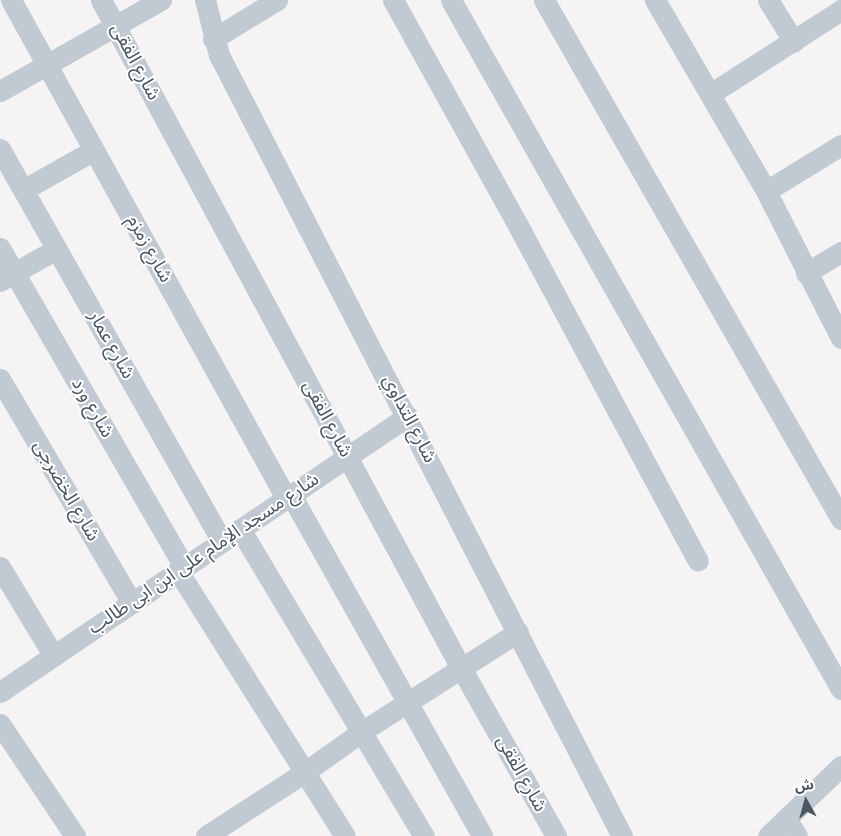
<!DOCTYPE html>
<meta charset="utf-8">
<style>
body{margin:0}
#map{position:relative;width:841px;height:836px;overflow:hidden;background:#f5f3f3;font-family:Karla,"Noto Sans Arabic",sans-serif}
div>[style]{position:absolute}
[style*='--x']{left:calc(var(--x)*1px);top:calc(var(--y)*1px);width:calc(var(--w)*1px);rotate:calc(var(--a)*1deg)}
.minor>*{height:21px;margin:-10.5px;padding:0 10.5px;transform-origin:10.5px;border-radius:10.5px;background:#c1cad2}
span{translate:-50% -50%;white-space:nowrap;text-align:center;line-height:1.15;-webkit-text-stroke:4px #fff;paint-order:stroke}
.street-label{font-size:19px;color:#4a5661}
.north{position:absolute;left:781px;top:776px;width:50px;height:50px;-webkit-text-stroke:4px #fff;paint-order:stroke;rotate:353deg;font-size:14px;font-weight:700;line-height:20px;text-align:center;color:#4a5661}
.north::after{content:'';display:block;margin:auto;width:18px;height:22px;background:#4a5661;clip-path:polygon(50% 0,100% 100%,50% 72%,0 100%)}
</style>
<div id="map">
<div class="minor">
<div style="--x:11;--y:0;--w:569;--a:61.09"></div>
<div style="--x:101;--y:0;--w:759;--a:61.68"></div>
<div style="--x:461;--y:668;--w:193;--a:60.5"></div>
<div style="--x:205;--y:0;--w:57;--a:75.7"></div>
<div style="--x:219;--y:55;--w:879;--a:62.71"></div>
<div style="--x:393;--y:0;--w:264;--a:61"></div>
<div style="--x:521;--y:231;--w:374;--a:61.8"></div>
<div style="--x:451;--y:0;--w:792;--a:60.49"></div>
<div style="--x:544;--y:0;--w:598;--a:60.22"></div>
<div style="--x:655;--y:0;--w:221;--a:59.8"></div>
<div style="--x:766;--y:191;--w:165;--a:63"></div>
<div style="--x:768;--y:0;--w:49;--a:58.2"></div>
<div style="--x:213;--y:39;--w:75;--a:-31.4"></div>
<div style="--x:0;--y:91;--w:185;--a:-29.5"></div>
<div style="--x:710;--y:94;--w:156;--a:-32.7"></div>
<div style="--x:0;--y:149;--w:451;--a:60.5"></div>
<div style="--x:23;--y:190;--w:81;--a:-29.4"></div>
<div style="--x:766;--y:191;--w:88;--a:-31.5"></div>
<div style="--x:0;--y:248;--w:368;--a:60"></div>
<div style="--x:806;--y:273;--w:41;--a:-31"></div>
<div style="--x:0;--y:281;--w:64;--a:-29.7"></div>
<div style="--x:0;--y:379;--w:260;--a:59.5"></div>
<div style="--x:291;--y:495;--w:391;--a:60.7"></div>
<div style="--x:240;--y:529;--w:358;--a:59.1"></div>
<div style="--x:0;--y:567;--w:103;--a:58.9"></div>
<div style="--x:178;--y:571;--w:313;--a:57.8"></div>
<div style="--x:0;--y:692;--w:492;--a:-34.1"></div>
<div style="--x:0;--y:724;--w:135;--a:56.2"></div>
<div style="--x:786;--y:819;--w:20;--a:57"></div>
<div style="--x:206;--y:836;--w:118;--a:-32.9"></div>
<div style="--x:305;--y:772;--w:69;--a:-35.5"></div>
<div style="--x:361;--y:732;--w:186;--a:-32.5"></div>
<div style="--x:768;--y:836;--w:101;--a:-43.8"></div>
</div>
<div class="street-label">
<span style="left:135px;top:62px;rotate:62deg">شارع الفقى</span>
<span style="left:149px;top:249px;rotate:61deg">شارع زمزم</span>
<span style="left:111px;top:345px;rotate:61deg">شارع عمار</span>
<span style="left:92px;top:408px;rotate:60deg">شارع ورد</span>
<span style="left:327px;top:419px;rotate:62deg">شارع الفقى</span>
<span style="left:409px;top:419px;rotate:63deg">شارع التداوي</span>
<span style="left:66px;top:491px;rotate:60deg">شارع الخضرجى</span>
<span style="left:204px;top:554px;rotate:-34deg">شارع مسجد الإمام على ابن ابى طالب</span>
<span style="left:521px;top:774px;rotate:61deg">شارع الفقى</span>
</div>
<div class="north">ش</div>
</div>
